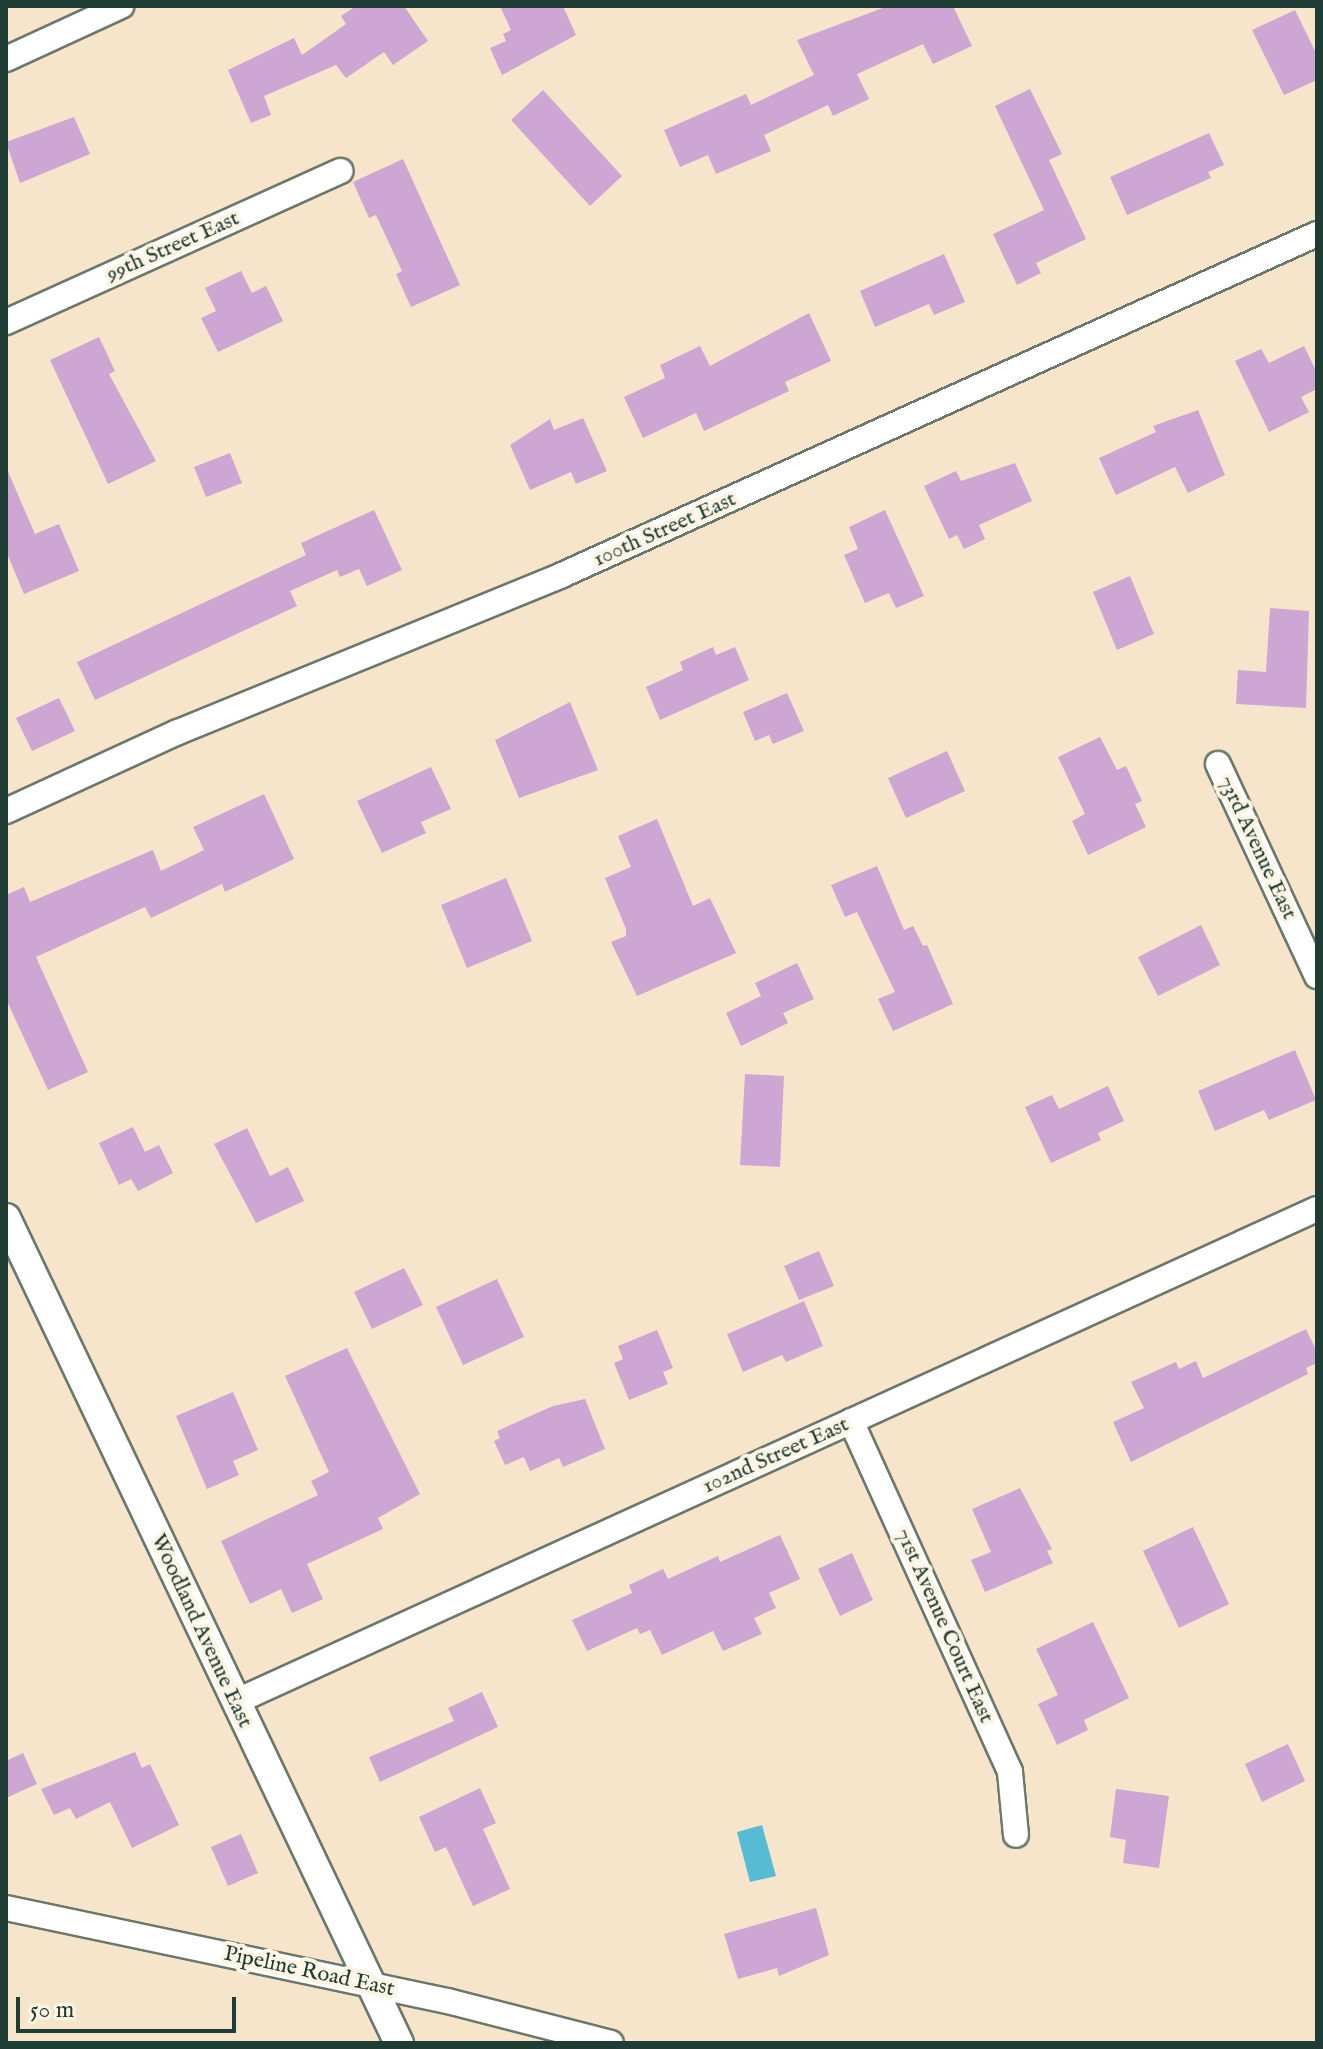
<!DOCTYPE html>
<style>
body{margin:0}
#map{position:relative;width:1323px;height:2049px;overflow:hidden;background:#f6e5cb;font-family:"IM FELL English",serif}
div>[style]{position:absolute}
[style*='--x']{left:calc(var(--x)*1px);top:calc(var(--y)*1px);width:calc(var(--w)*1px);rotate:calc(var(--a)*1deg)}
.water>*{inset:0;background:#55bcd3}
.building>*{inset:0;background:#cda6d4}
.roads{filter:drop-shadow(2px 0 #6a7869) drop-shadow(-2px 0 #6a7869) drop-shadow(0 2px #6a7869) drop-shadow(0 -2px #6a7869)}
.minor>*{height:24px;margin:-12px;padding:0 12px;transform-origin:12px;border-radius:12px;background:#fff}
.tertiary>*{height:28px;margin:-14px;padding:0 14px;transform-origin:14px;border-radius:14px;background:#fff}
span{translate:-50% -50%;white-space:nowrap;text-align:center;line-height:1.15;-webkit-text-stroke:8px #fcf5e5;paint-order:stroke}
.street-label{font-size:22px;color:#1f3d34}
.frame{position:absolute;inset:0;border:8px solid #1f3d34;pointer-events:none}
.scale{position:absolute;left:16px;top:1997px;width:220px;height:36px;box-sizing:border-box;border:4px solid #1f3d34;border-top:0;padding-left:10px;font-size:24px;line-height:28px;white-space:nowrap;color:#1f3d34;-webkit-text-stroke:6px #fcf5e5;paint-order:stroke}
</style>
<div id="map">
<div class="water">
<div style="clip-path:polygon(762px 1825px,776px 1876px,750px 1882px,737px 1832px)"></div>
</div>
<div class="building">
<div style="clip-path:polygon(356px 6px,404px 6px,428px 41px,393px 65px,384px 52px,346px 78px,336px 65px,264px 96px,271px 115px,251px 123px,228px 70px,294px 38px,302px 55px,346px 24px,341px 16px)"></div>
<div style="clip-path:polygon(500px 6px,563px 6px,576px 35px,502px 75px,490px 48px,506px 41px,503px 34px,511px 30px)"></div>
<div style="clip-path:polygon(888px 6px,953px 6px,972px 46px,933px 64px,923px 44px,857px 74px,869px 99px,833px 116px,828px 105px,764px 135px,771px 151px,716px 174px,708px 155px,680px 167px,664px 130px,746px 94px,751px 105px,814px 75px,797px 40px)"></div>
<div style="clip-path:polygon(1295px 10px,1317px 55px,1317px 80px,1284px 95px,1252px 30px)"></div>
<div style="clip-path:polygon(1030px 89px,1062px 154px,1049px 160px,1086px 239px,1036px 263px,1041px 273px,1017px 285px,993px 234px,1044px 210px,995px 106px)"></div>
<div style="clip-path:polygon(543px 90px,622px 176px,590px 206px,511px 120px)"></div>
<div style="clip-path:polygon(74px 117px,90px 154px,20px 183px,6px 142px)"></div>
<div style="clip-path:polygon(1209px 133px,1224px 165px,1208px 172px,1211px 178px,1127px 215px,1110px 177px)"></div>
<div style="clip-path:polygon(403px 159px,460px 285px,411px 307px,396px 274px,402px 271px,376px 215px,369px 218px,353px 182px)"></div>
<div style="clip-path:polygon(944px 254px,965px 302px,934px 315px,929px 304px,875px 327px,860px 291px)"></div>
<div style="clip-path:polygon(241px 271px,252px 293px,266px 286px,283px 321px,218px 352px,201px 318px,216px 311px,205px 288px)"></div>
<div style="clip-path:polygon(809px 313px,831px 361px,785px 382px,789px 391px,704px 431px,696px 413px,643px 438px,624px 397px,665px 378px,660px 365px,700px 346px,710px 366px)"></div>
<div style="clip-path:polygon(99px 337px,115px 371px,109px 374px,156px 461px,108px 484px,50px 360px)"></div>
<div style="clip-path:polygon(1304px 346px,1317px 373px,1317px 389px,1301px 397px,1309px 412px,1269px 432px,1235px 361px,1261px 349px,1269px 363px)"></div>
<div style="clip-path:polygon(1198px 410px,1225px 475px,1188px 493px,1175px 467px,1116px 495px,1099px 458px,1156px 432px,1153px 426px)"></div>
<div style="clip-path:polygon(583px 418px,607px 471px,576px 484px,571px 472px,530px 490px,510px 445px,550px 419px,554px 430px)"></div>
<div style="clip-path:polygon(230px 453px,242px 483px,206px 497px,194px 467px)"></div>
<div style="clip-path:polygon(1015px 463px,1032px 501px,979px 525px,985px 539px,964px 549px,957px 535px,949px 539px,924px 486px,956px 471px,961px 481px)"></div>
<div style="clip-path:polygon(6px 467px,35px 534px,59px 524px,79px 571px,24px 594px,6px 551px)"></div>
<div style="clip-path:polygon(374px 510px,402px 570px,367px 586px,359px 569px,340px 577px,337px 570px,290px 591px,297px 606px,95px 700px,77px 662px,306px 555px,301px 543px)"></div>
<div style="clip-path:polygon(885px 510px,924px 596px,896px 608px,889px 593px,865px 603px,844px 555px,858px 549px,849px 527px)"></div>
<div style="clip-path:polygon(1130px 576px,1154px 634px,1117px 650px,1093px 592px)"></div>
<div style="clip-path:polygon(1270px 608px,1309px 611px,1306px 708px,1236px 704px,1238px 670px,1266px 672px)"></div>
<div style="clip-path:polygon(713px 647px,716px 655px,735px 647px,749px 680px,660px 720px,646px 687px,683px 670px,680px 662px)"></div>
<div style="clip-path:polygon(787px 693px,804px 731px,773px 744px,769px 735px,755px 741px,743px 712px)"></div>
<div style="clip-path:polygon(59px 698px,75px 731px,32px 751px,16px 718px)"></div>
<div style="clip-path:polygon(570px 702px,598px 770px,519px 798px,495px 740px)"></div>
<div style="clip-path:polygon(1100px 737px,1117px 770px,1126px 766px,1142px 801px,1135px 804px,1146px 827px,1088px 855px,1072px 821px,1085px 814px,1058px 757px)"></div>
<div style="clip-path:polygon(947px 751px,965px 791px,906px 818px,888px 778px)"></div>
<div style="clip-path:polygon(431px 767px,451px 809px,421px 822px,426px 833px,382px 853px,357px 801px)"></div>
<div style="clip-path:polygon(264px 794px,294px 859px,225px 892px,222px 884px,151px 918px,145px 907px,36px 957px,88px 1072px,48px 1090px,6px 999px,6px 895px,24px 887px,30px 902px,153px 850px,161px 871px,204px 850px,193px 827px)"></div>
<div style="clip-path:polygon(657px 819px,693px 906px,710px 898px,736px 953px,637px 996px,611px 942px,626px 936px,626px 929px,605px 878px,631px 867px,618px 836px)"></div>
<div style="clip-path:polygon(877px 866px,904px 930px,913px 926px,923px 946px,927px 945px,953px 1004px,893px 1031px,878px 999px,895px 992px,857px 912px,845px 917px,831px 885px)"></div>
<div style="clip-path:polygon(506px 878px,532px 941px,467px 968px,441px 905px)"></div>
<div style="clip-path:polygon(1201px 925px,1220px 965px,1158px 996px,1138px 957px)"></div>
<div style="clip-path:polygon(797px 963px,814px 999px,783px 1013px,788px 1023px,741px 1046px,726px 1013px,761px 996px,755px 983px)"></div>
<div style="clip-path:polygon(1295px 1050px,1316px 1100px,1269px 1120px,1264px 1110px,1215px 1131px,1198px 1091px)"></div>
<div style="clip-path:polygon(745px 1074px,784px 1076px,780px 1167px,740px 1165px)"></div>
<div style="clip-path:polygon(1108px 1086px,1124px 1121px,1098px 1133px,1101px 1140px,1051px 1163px,1025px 1107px,1052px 1095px,1059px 1109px)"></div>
<div style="clip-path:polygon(133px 1127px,145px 1152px,159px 1145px,173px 1173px,138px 1191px,131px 1179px,119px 1185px,99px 1143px)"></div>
<div style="clip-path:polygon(247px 1128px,270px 1176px,288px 1167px,304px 1201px,256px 1223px,214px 1144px)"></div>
<div style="clip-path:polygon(819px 1251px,834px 1286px,799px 1300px,784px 1266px)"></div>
<div style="clip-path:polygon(404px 1268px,423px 1305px,372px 1329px,354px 1292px)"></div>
<div style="clip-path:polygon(497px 1279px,524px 1337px,463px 1365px,436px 1307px)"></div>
<div style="clip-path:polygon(804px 1301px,823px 1346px,786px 1362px,782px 1355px,743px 1372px,727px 1334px)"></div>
<div style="clip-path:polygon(1306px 1329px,1317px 1352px,1317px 1363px,1306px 1368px,1308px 1374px,1131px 1462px,1113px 1422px,1144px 1408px,1131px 1382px,1176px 1362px,1179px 1369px,1196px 1361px,1203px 1378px)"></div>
<div style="clip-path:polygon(657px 1330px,673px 1368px,663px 1372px,668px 1384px,629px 1400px,614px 1363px,623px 1359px,618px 1346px)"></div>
<div style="clip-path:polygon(347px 1348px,420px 1494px,378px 1518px,383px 1529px,307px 1564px,323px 1599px,292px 1613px,281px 1589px,250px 1604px,221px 1541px,318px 1495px,311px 1481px,329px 1472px,285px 1376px)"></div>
<div style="clip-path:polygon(233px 1392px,258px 1450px,233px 1461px,239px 1475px,207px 1489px,176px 1416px)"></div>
<div style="clip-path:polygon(585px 1399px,605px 1449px,563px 1467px,559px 1458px,530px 1471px,524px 1457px,505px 1465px,494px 1441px,500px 1438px,497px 1431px,553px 1406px)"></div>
<div style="clip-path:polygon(1020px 1488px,1052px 1549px,1047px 1551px,1053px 1563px,985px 1592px,971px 1560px,991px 1552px,972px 1509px)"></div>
<div style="clip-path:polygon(1193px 1527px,1229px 1604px,1179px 1628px,1143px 1551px)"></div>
<div style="clip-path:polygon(780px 1535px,800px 1579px,769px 1593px,776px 1608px,754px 1618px,762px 1634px,723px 1651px,713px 1631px,662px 1655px,650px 1630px,640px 1634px,637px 1628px,587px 1651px,572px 1620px,632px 1593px,629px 1585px,663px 1569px,668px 1579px,718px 1556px,720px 1562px)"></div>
<div style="clip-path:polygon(852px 1553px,873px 1600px,840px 1616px,818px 1569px)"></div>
<div style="clip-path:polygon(1093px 1622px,1129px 1698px,1084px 1720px,1088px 1730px,1057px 1745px,1038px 1704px,1058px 1695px,1036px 1649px)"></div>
<div style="clip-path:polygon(482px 1692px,498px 1727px,380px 1782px,369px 1757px,454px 1721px,448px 1708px)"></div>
<div style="clip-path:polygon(1288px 1744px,1305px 1781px,1262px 1802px,1245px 1764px)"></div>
<div style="clip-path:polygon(135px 1752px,142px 1768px,150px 1764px,179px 1825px,132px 1848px,110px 1802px,76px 1819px,70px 1808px,54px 1815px,41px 1789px)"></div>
<div style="clip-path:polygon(23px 1753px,37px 1784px,6px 1798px,6px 1761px)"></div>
<div style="clip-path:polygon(480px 1788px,496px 1823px,483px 1829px,510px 1889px,473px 1906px,446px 1847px,435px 1852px,419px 1817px)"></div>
<div style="clip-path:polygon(1116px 1789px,1169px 1796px,1159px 1868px,1123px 1863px,1126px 1840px,1110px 1837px)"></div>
<div style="clip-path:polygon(241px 1834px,258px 1873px,228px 1886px,211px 1847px)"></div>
<div style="clip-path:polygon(816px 1908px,829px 1955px,779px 1976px,777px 1968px,738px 1979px,724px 1934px)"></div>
</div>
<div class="roads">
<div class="minor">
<div style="--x:6;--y:59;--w:127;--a:-24.7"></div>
<div style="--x:6;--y:322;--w:367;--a:-24.3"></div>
<div style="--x:1218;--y:764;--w:234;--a:65"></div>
<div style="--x:6;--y:811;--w:189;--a:-24.7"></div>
<div style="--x:178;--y:732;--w:415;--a:-22.2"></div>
<div style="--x:562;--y:575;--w:828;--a:-24.31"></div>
<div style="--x:851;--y:1421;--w:385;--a:65.6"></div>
<div style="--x:1010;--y:1772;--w:63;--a:84.6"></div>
<div style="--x:235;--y:1702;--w:1189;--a:-24.5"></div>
<div style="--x:6;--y:1908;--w:452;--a:11.9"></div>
<div style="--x:448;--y:2001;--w:168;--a:14.4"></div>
</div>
<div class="tertiary">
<div style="--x:6;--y:1218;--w:914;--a:64.53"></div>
</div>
</div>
<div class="street-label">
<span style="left:173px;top:247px;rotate:-24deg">99th Street East</span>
<span style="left:665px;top:530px;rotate:-24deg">100th Street East</span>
<span style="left:1257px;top:848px;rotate:65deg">73rd Avenue East</span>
<span style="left:776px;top:1456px;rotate:-24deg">102nd Street East</span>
<span style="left:944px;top:1626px;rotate:66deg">71st Avenue Court East</span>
<span style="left:201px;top:1631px;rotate:65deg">Woodland Avenue East</span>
<span style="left:309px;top:1972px;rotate:12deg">Pipeline Road East</span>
</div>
<div class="frame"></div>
<div class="scale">50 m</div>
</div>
